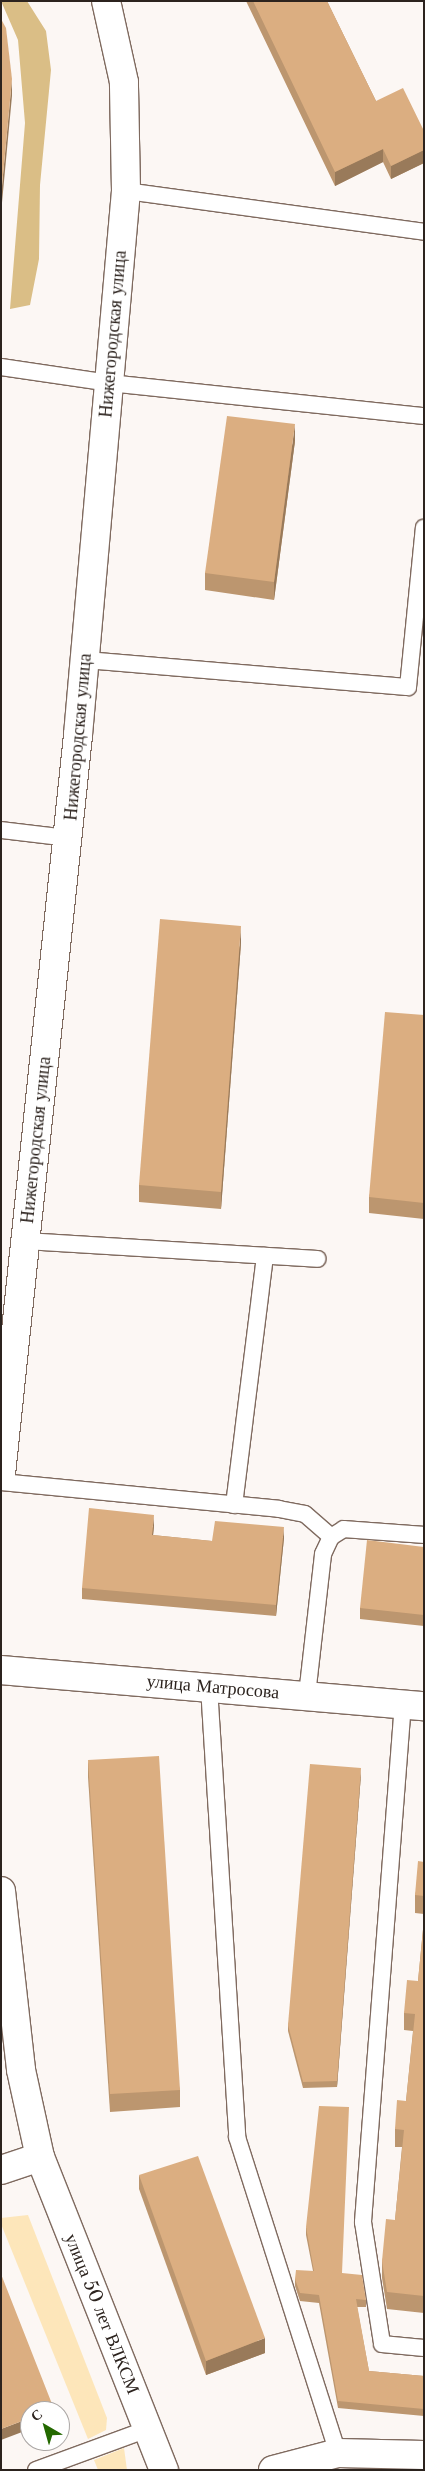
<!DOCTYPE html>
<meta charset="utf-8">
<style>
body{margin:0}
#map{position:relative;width:425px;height:2471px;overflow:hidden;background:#fcf7f4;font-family:"Libre Baskerville",serif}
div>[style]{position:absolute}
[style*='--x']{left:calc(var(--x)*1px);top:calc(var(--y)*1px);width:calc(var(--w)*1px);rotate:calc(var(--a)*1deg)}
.green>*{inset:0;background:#fde6ba}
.forest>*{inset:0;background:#dabe86}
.roads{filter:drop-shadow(1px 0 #7f6a5f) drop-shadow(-1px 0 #7f6a5f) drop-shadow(0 1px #7f6a5f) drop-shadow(0 -1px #7f6a5f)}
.service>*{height:16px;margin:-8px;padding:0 8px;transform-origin:8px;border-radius:8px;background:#fff}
.minor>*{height:28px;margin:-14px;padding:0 14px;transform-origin:14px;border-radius:14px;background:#fff}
.tertiary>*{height:28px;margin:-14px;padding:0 14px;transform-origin:14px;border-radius:14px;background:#fff}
.wall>*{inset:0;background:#bc966f}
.shaded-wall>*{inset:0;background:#997a5a}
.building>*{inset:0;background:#dbae81}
span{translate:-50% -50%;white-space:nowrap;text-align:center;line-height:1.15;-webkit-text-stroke:4.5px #fff;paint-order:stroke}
.street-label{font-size:18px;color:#2c231e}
.frame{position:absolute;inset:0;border:2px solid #2c231e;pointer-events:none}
.north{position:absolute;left:20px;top:2401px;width:50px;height:50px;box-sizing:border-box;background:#fff;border:1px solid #aba7a5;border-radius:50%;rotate:322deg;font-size:14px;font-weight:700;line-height:20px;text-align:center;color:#2c231e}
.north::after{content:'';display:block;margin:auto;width:18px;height:22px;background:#246900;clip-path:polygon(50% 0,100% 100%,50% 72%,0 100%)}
</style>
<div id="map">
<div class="green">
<div style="clip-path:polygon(28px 2215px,107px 2418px,106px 2430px,88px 2439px,1px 2224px,1px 2218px)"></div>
<div style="clip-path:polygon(124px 2448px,127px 2470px,98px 2470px,94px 2460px)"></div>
</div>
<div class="forest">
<div style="clip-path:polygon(1px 1px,27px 1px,46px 31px,51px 70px,40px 185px,39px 259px,30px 305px,10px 309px,25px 123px,18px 40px)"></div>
</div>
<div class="roads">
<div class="service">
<div style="--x:126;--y:191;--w:301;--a:7.8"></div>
<div style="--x:1;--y:367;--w:109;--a:8.4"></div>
<div style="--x:109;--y:383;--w:317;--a:6"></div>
<div style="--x:85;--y:660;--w:324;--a:4.8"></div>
<div style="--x:408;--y:687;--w:160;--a:-84.3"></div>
<div style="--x:1;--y:830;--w:67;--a:6.8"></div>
<div style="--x:25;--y:1241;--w:293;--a:3.5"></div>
<div style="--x:1;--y:1482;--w:279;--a:5.5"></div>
<div style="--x:279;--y:1509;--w:26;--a:11"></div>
<div style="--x:305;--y:1514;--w:35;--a:41"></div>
<div style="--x:234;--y:1505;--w:251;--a:-82.9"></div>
<div style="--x:209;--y:1687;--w:451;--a:86.4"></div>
<div style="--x:237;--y:2137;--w:332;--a:72.3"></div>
<div style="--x:307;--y:1695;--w:142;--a:-83.5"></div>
<div style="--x:323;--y:1554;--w:19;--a:-65"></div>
<div style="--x:331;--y:1537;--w:15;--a:-32"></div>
<div style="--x:344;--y:1529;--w:80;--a:4.3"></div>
<div style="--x:403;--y:1703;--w:521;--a:94.41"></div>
<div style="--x:363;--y:2222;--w:123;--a:81.1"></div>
<div style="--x:382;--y:2344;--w:42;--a:5.4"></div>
<div style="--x:36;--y:2470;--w:119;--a:-20.1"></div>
</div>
<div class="minor">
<div style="--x:1;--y:1670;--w:425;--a:4.9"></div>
<div style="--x:1;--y:2170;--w:41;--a:-18.4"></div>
<div style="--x:273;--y:2470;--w:67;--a:-14.7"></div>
<div style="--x:338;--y:2453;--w:86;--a:1.3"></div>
</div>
<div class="tertiary">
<div style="--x:1;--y:1474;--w:743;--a:-84.05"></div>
<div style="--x:78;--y:735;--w:546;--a:-84.96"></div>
<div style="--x:126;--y:191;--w:109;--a:-91.1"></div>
<div style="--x:124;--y:82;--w:83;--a:-102.5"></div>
<div style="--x:1;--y:1891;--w:180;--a:83.6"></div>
<div style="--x:21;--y:2070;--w:89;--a:77.7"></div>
<div style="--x:40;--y:2157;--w:337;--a:68.4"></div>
</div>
</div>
<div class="wall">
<div style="clip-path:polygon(246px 1px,327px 1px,376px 101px,424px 131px,424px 163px,391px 179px,383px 162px,335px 186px)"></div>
<div style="clip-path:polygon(295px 441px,274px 600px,205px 590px,205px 573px)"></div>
<div style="clip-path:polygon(241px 943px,221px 1209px,139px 1202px,139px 1185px)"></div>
<div style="clip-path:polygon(424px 1015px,424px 1219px,369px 1213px,369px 1197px)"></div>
<div style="clip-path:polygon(154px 1526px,153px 1535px,212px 1541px,284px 1538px,276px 1616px,82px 1599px,82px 1588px)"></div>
<div style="clip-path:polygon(424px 1547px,424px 1626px,360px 1619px,360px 1608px)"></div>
<div style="clip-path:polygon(88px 1760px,180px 2090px,180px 2107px,110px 2112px,88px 1777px)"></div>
<div style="clip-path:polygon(361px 1774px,337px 2087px,303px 2088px,288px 2031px,288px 2025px)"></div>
<div style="clip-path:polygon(424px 1862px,424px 1914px,415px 1913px,415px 1895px)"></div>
<div style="clip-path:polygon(424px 1919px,424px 2313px,387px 2309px,382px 2278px,382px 2261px,395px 2220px,402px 2147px,395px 2147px,395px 2129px,406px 2101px,413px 2031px,404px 2030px,404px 2013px,418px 1981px)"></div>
<div style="clip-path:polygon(139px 2175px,265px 2353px,206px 2375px,139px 2189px)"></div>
<div style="clip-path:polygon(306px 2227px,342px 2273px,366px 2300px,366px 2307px,357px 2307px,369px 2371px,424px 2376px,424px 2416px,338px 2408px,319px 2303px,300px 2301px,295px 2286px,295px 2279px,313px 2271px,306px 2235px)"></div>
</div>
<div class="shaded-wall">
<div style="clip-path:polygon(12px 79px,12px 96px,1px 213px,1px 196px)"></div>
<div style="clip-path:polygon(383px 149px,383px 162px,335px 186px,335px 172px)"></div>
<div style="clip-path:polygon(424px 150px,424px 163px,391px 179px,391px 166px)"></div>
<div style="clip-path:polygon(295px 424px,295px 441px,274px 600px,274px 582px)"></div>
<div style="clip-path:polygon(241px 926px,241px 943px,221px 1209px,221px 1192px)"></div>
<div style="clip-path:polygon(154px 1515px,154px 1526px,152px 1546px,152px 1535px)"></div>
<div style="clip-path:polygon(284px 1527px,284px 1538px,276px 1616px,276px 1605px)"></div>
<div style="clip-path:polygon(361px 1768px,361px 1774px,337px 2087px,337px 2081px)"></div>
<div style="clip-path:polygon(265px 2338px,265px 2353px,206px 2375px,206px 2361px)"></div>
<div style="clip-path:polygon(30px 2418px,30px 2429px,1px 2440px,1px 2429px)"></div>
</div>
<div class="building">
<div style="clip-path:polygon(253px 1px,327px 1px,376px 101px,403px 88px,424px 131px,424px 150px,391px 166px,383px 149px,335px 172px)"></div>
<div style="clip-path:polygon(1px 19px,6px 28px,12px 79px,1px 196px)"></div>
<div style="clip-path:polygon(227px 416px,295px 424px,274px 582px,205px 573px)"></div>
<div style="clip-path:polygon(160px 919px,241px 926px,221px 1192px,139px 1185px)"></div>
<div style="clip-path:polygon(385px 1012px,424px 1015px,424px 1203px,369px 1197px)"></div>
<div style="clip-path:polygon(89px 1508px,154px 1515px,152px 1535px,212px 1541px,215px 1521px,284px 1527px,276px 1605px,82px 1588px)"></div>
<div style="clip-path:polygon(367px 1540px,424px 1547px,424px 1615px,360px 1608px)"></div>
<div style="clip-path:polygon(159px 1756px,180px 2090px,110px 2094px,88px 1760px)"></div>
<div style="clip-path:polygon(310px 1764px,361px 1768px,337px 2081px,303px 2082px,288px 2025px)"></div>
<div style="clip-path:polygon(418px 1861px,424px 1862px,424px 1896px,415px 1895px)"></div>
<div style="clip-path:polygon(424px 1919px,424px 2296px,387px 2292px,382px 2261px,386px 2219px,395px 2220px,404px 2130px,395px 2129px,397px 2100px,406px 2101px,415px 2014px,404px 2013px,407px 1980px,418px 1981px)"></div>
<div style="clip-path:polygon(319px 2106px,349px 2107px,342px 2273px,362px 2275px,366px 2300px,356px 2299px,369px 2371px,424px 2376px,424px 2409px,338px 2401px,319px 2295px,300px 2293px,295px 2279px,296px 2270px,314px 2271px,306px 2227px)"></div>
<div style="clip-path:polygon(198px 2156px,265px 2338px,206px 2361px,139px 2175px)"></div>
<div style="clip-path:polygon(1px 2274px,54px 2409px,48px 2411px,30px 2411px,30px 2418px,1px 2429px)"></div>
</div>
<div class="street-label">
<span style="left:113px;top:334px;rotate:-85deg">Нижегородская улица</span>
<span style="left:78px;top:737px;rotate:-85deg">Нижегородская улица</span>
<span style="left:36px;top:1140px;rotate:-84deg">Нижегородская улица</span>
<span style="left:213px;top:1687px;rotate:5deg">улица Матросова</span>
<span style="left:102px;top:2314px;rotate:68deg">улица 50 лет ВЛКСМ</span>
</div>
<div class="frame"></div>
<div class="north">С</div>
</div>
